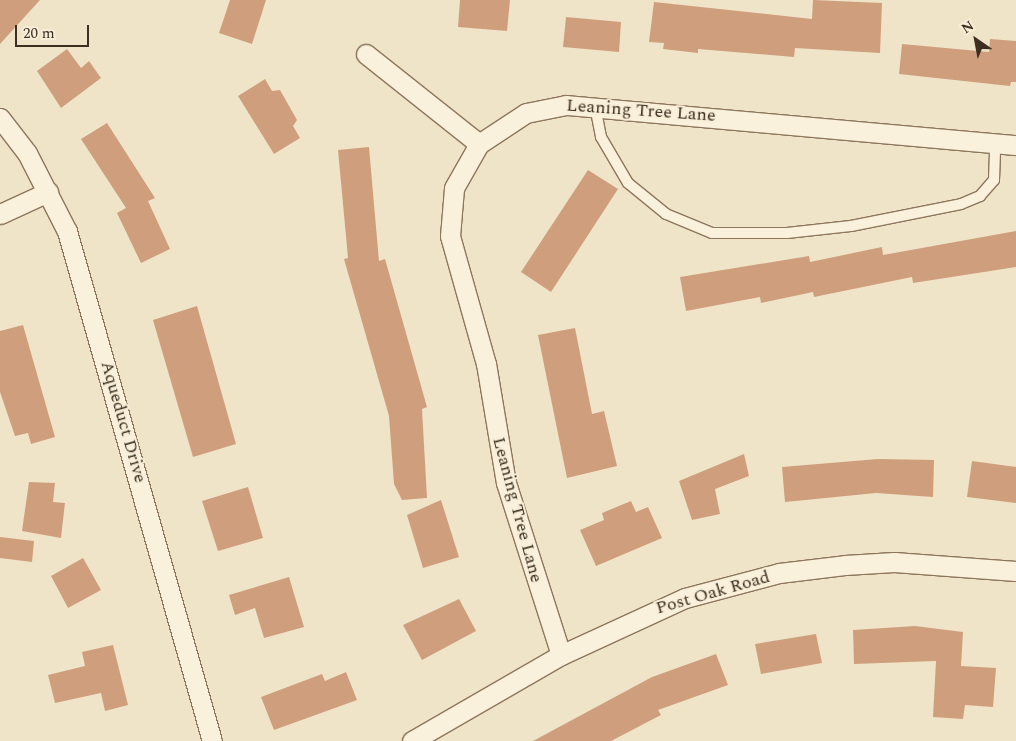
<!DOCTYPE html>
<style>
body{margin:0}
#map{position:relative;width:1016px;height:741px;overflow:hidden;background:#f0e4c8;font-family:Spectral,serif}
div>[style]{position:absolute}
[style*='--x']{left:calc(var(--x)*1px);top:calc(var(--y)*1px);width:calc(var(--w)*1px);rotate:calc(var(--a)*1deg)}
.building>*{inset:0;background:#cf9f7d}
.roads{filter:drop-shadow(1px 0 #8d765c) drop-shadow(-1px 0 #8d765c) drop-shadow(0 1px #8d765c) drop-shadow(0 -1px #8d765c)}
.lane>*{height:10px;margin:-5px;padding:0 5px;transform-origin:5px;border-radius:5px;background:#faf1dc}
.street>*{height:19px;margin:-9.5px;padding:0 9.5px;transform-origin:9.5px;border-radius:9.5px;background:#faf1dc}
span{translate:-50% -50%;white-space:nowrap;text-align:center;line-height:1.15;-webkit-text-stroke:4px #f7eed8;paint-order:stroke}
.street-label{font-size:18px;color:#3d2e20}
.north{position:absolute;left:951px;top:15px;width:50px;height:50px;-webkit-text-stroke:4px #f7eed8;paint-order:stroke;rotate:327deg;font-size:14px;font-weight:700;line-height:20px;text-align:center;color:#3d2e20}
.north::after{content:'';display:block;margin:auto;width:18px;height:22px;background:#3d2e20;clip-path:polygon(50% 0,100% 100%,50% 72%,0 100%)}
.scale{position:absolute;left:15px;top:25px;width:74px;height:22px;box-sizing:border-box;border:2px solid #3d2e20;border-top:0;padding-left:6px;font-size:15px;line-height:18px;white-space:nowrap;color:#3d2e20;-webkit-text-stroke:4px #f7eed8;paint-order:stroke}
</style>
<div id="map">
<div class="building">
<div style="clip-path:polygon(0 0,40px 0,0 44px)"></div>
<div style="clip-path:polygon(230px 0,266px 0,252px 44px,219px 33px)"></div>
<div style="clip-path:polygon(460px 0,510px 0,507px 31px,458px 27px)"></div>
<div style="clip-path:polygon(813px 0,882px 3px,880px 53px,795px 48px,794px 57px,698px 49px,698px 53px,663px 49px,664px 43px,649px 42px,654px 2px,812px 19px)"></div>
<div style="clip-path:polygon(566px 17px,621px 22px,619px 52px,563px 47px)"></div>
<div style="clip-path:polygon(990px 39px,1016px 41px,1016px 82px,1011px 82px,1010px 86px,899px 74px,902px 44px,989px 52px)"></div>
<div style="clip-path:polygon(67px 49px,81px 68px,89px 61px,101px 78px,61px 108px,37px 71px)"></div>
<div style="clip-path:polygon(265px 79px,272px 91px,280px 90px,297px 120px,293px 126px,300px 138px,274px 154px,238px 96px)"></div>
<div style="clip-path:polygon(107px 123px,155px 198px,148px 201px,170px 249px,141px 263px,117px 213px,126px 208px,81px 139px)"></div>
<div style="clip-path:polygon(369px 147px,379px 261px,385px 259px,427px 407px,422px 409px,427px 498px,402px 500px,394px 484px,389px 416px,344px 259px,348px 258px,338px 150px)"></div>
<div style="clip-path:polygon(588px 170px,618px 189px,551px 292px,521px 272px)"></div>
<div style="clip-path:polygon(1016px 231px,1016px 267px,913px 283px,912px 277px,814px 297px,813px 292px,761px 303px,760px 297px,686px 311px,680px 277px,809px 256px,810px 262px,882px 247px,883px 255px)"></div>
<div style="clip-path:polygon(197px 306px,236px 444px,193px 457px,153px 320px)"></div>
<div style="clip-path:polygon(23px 325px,55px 437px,31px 444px,28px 433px,15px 436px,0 392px,0 331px)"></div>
<div style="clip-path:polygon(575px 328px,592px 414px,604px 411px,617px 466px,567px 478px,538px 335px)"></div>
<div style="clip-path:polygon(744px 454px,749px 476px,715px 489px,720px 514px,692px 520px,679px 481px)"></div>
<div style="clip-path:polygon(878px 459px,934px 460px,933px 497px,876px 493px,785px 502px,782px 467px)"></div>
<div style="clip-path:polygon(972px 461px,1016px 467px,1016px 503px,967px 497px)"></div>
<div style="clip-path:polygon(29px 482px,55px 483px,53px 502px,65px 503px,61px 538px,22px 531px)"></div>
<div style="clip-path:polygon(248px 487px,263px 538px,218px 551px,202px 501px)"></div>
<div style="clip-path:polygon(441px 500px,459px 557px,423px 568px,407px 515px)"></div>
<div style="clip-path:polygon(631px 501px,636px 512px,648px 507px,662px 538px,596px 566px,580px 530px,604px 520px,602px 513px)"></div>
<div style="clip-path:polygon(0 537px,34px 541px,32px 562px,0 558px)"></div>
<div style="clip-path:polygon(83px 558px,101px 590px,68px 608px,51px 576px)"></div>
<div style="clip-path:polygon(289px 577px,304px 627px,264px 638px,255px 608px,235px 615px,229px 595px)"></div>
<div style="clip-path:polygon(459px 599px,476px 631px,422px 660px,403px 625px)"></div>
<div style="clip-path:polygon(915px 626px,963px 632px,961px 666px,996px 668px,993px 707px,965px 705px,963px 719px,933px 717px,936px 661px,854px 664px,853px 630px)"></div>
<div style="clip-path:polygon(816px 634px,822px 663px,761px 674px,755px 644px)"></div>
<div style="clip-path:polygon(113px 645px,128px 705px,105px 711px,101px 693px,55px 703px,48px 675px,85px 666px,82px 652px)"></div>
<div style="clip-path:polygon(716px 654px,728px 685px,658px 710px,661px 715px,611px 741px,533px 741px,652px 677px)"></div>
<div style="clip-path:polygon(346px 672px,357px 700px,274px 730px,261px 697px,322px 674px,325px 681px)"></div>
</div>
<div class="roads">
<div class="lane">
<div style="--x:595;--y:106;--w:32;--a:79"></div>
<div style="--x:601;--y:137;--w:53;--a:59.6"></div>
<div style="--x:628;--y:183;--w:49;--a:39.2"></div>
<div style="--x:666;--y:214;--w:50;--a:22.4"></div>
<div style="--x:712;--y:233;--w:75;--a:0"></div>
<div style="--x:787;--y:233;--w:64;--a:-6.2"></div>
<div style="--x:851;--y:226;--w:112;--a:-11.3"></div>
<div style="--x:961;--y:204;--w:21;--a:-23"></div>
<div style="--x:980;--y:196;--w:21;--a:-49"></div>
<div style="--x:994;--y:180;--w:37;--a:-88"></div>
</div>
<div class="street">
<div style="--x:366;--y:54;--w:144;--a:38.5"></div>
<div style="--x:0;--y:118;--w:44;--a:52.4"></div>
<div style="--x:27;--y:153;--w:88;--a:62.9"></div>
<div style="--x:67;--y:231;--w:530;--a:74.13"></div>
<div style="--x:0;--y:214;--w:53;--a:-24.6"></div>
<div style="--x:561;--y:655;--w:181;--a:-107.7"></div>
<div style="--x:506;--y:483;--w:121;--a:-99.5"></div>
<div style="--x:486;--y:364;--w:133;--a:-105.7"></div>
<div style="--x:450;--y:236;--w:48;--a:-85.2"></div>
<div style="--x:454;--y:188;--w:51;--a:-60.4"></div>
<div style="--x:479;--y:144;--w:56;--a:-33.4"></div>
<div style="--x:526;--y:113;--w:41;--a:-11.3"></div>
<div style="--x:566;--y:105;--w:452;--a:5.1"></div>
<div style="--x:412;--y:741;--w:172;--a:-30"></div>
<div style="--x:561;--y:655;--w:136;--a:-24.7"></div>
<div style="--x:685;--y:598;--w:97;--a:-14.9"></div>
<div style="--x:779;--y:573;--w:66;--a:-6.9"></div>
<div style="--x:845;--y:565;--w:49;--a:-3.5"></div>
<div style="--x:894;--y:562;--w:122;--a:4.2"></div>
</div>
</div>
<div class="street-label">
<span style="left:641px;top:111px;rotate:4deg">Leaning Tree Lane</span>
<span style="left:123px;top:422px;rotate:74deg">Aqueduct Drive</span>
<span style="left:517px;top:510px;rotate:75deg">Leaning Tree Lane</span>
<span style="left:713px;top:593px;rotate:-16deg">Post Oak Road</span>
</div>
<div class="north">N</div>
<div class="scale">20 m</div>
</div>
